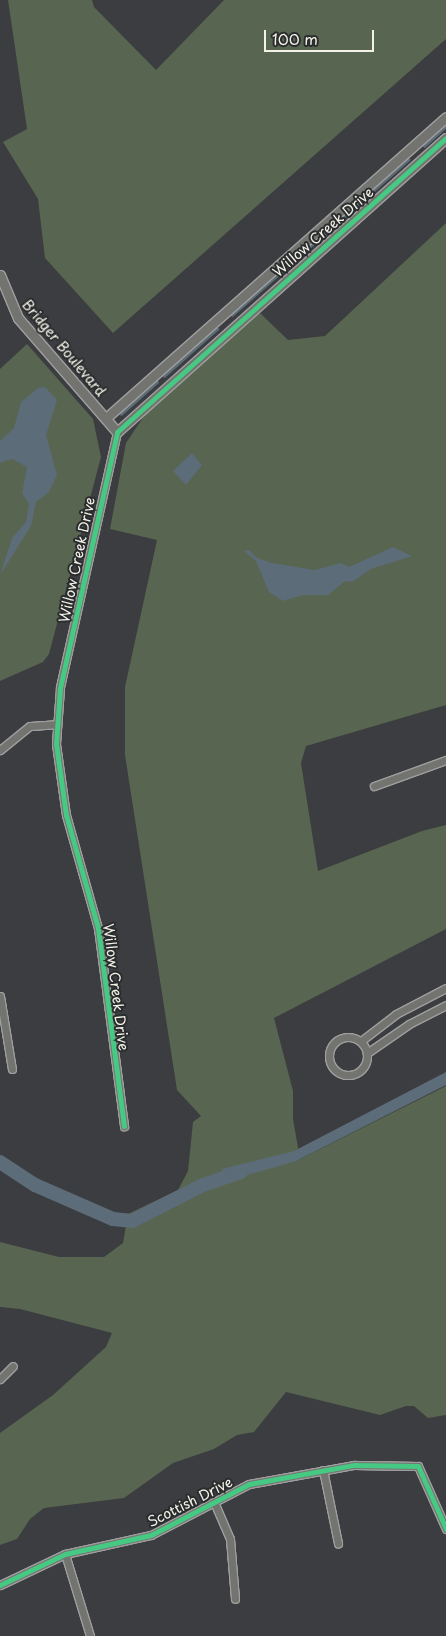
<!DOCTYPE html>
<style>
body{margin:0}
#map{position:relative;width:446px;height:1636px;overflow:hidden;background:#3b3d40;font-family:"Playpen Sans",sans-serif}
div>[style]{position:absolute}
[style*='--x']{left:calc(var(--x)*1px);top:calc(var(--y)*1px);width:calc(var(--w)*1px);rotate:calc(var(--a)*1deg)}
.green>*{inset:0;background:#586550}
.water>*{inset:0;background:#5c6c78}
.stream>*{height:2.5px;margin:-1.25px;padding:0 1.25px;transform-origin:1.25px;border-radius:1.25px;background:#5c6c78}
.river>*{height:14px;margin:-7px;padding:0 7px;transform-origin:7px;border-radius:7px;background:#5c6c78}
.roads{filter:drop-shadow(1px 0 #9f9f9f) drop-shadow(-1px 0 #9f9f9f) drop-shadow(0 1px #9f9f9f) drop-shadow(0 -1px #9f9f9f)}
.minor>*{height:7px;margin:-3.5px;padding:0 3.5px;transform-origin:3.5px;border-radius:3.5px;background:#737370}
.minor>.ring{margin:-3.5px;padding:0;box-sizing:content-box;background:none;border:7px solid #737370;border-radius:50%}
.tertiary>*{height:9px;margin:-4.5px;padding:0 4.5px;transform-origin:4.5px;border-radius:4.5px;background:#737370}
.cycleway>*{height:5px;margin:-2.5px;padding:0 2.5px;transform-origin:2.5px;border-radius:2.5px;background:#46c982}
span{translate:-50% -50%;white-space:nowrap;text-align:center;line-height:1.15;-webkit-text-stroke:4px #2a2d2e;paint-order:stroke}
.street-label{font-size:14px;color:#f4f1e8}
.scale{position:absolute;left:264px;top:30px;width:110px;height:22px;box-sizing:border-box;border:2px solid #f4f1e8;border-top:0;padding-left:6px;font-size:15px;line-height:18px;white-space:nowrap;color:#f4f1e8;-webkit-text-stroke:4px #2a2d2e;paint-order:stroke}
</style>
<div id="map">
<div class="green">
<div style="clip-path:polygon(8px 0,92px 0,94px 7px,156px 70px,224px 0,446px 0,446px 39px,113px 333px,45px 258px,38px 199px,3px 142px,27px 129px)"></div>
<div style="clip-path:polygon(446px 223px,446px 705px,306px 746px,301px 763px,318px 871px,422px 831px,446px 825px,446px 929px,274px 1018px,293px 1091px,293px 1119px,300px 1159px,446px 1086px,446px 1415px,428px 1418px,414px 1406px,406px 1406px,380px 1415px,286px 1392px,254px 1432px,237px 1435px,214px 1449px,173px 1463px,124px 1498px,44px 1508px,30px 1519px,17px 1539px,0 1545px,0 1433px,53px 1395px,106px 1347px,112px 1333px,20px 1309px,0 1307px,0 1242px,59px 1257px,104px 1257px,123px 1243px,128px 1214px,178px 1190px,188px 1171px,193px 1122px,201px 1116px,177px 1090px,125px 755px,125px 687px,157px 540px,110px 529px,126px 443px,146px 413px,259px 312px,288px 340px,325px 336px)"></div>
<div style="clip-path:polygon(27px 344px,93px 419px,101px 457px,49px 654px,43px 662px,0 681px,0 369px)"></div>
</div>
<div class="water">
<div style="clip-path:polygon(45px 387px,57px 400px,46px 435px,57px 475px,49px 492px,36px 502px,31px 526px,0 575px,12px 538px,26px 522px,29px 504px,22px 493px,27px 467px,12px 459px,0 463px,0 441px,14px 428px,21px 402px,38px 388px)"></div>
<div style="clip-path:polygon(192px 453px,202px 465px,186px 485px,173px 471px)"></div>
<div style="clip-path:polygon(393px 547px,412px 556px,371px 569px,352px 582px,345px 581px,328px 595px,303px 595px,283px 601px,269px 592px,256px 561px,244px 551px,249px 550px,257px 558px,272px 563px,315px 570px,341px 563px,349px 567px)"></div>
<div style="clip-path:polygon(446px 1072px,446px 1085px,296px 1161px,227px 1181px,222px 1169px,294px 1151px)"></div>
</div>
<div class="stream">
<div style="--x:424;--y:146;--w:30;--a:-42"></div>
<div style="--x:232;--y:315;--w:235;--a:-41.4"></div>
<div style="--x:164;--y:376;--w:71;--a:-41.6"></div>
<div style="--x:121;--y:414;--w:48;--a:-41.6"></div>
</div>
<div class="river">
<div style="--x:0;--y:1162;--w:42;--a:33.3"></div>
<div style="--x:35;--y:1185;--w:85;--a:23.6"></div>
<div style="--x:113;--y:1219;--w:19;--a:6"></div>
<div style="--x:132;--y:1221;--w:80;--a:-26.9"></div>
<div style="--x:203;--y:1185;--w:40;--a:-18.9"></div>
</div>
<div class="roads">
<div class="minor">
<div style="--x:117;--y:432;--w:262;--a:102.6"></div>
<div style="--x:60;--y:688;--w:56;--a:94.1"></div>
<div style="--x:56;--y:744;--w:72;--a:82"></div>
<div style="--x:66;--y:815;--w:117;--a:74.2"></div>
<div style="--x:98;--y:928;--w:200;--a:82.5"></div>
<div style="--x:0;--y:750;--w:38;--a:-39"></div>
<div style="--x:30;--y:726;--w:26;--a:-4"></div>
<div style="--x:374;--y:786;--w:77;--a:-19.9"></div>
<div style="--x:0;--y:996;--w:74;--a:80.7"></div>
<div class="ring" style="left:329px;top:1037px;width:31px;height:31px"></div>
<div style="--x:361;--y:1041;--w:44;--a:-37.6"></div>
<div style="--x:396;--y:1014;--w:56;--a:-27.5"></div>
<div style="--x:367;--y:1053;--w:51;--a:-34.6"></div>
<div style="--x:409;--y:1024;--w:42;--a:-27.2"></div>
<div style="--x:0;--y:1379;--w:18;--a:-45"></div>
<div style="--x:323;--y:1470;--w:75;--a:78.4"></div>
<div style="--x:214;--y:1502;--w:40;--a:66.6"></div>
<div style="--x:230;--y:1539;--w:60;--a:85.2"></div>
<div style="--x:65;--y:1554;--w:86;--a:73"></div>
<div style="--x:0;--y:1585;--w:72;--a:-25.5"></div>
<div style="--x:65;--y:1554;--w:88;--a:-12.5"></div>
<div style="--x:151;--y:1535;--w:110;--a:-27.5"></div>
<div style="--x:249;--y:1484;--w:107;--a:-10.3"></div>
<div style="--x:354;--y:1465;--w:64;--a:0.9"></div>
<div style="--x:418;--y:1466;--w:69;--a:66"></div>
</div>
<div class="tertiary">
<div style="--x:0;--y:275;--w:47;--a:67.3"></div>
<div style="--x:18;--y:318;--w:151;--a:49"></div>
<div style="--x:117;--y:432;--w:441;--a:-41.8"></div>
<div style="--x:106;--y:418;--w:454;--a:-41.5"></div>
</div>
</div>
<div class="cycleway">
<div style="--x:124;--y:1126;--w:200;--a:-97.5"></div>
<div style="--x:98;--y:928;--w:117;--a:-105.8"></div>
<div style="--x:66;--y:815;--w:72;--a:-98"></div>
<div style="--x:56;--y:744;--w:56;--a:-85.9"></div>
<div style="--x:60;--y:688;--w:262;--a:-77.4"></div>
<div style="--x:117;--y:432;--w:441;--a:-41.8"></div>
<div style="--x:0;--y:1585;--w:72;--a:-25.5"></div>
<div style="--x:65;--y:1554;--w:88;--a:-12.5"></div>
<div style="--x:151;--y:1535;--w:110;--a:-27.5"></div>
<div style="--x:249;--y:1484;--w:107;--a:-10.3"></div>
<div style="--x:354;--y:1465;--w:64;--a:0.9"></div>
<div style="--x:418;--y:1466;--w:69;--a:66"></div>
</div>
<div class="street-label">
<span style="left:323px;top:232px;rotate:-41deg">Willow Creek Drive</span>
<span style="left:64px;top:348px;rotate:50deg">Bridger Boulevard</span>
<span style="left:77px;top:560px;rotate:-78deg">Willow Creek Drive</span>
<span style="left:116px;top:987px;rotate:83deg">Willow Creek Drive</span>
<span style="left:190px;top:1502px;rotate:-27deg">Scottish Drive</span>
</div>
<div class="scale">100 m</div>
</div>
